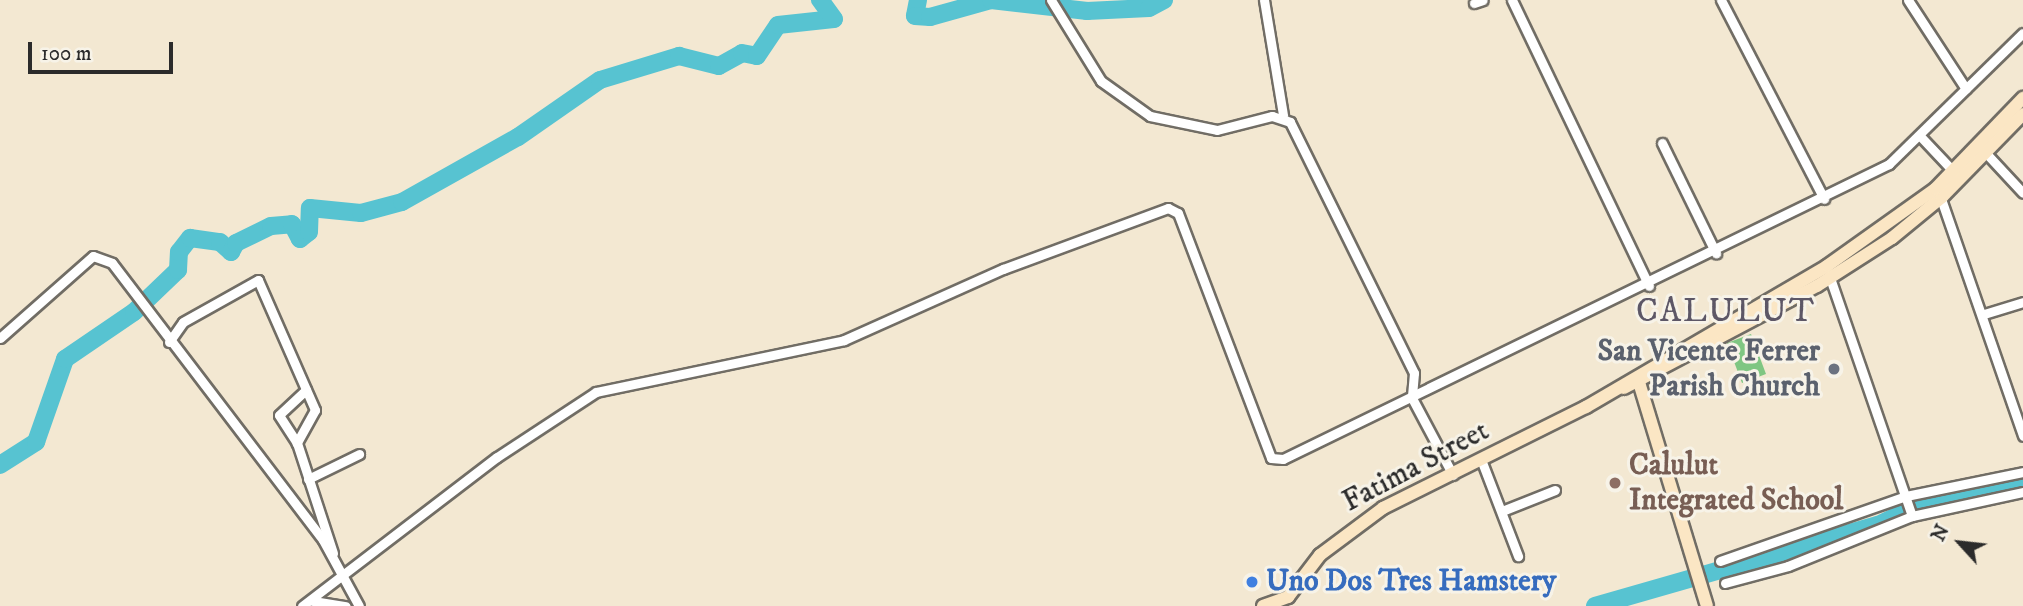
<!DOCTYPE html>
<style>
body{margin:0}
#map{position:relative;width:2023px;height:606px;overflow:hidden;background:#f3e8d2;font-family:"IM FELL DW Pica",serif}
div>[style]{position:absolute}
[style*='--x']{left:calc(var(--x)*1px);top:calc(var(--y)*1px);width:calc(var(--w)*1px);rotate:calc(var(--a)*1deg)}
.green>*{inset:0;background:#7fc682}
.river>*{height:18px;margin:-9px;padding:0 9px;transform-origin:9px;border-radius:9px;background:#57c3d1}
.roads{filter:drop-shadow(2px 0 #716d65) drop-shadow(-2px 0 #716d65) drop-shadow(0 2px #716d65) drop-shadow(0 -2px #716d65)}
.street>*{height:9px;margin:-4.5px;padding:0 4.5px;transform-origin:4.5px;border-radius:4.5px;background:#fff}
.secondary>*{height:12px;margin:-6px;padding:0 6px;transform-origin:6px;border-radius:6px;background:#fbe6c4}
.dots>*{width:19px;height:19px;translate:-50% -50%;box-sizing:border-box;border:4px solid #f7f3e8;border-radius:50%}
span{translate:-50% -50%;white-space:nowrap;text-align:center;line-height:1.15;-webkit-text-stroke:6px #f7f3e8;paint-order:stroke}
.worship-label{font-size:30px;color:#5b616d;font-weight:700}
.right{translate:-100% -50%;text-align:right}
.education-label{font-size:30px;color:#785e54;font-weight:700}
.left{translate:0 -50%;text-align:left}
.street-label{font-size:30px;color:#2b2b2b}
.shop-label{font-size:30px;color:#366cbe;font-weight:700}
.quarter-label{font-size:33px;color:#5d5766;letter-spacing:2px}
.north{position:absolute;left:1925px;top:508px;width:70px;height:70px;-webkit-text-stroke:5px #f7f3e8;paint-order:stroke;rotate:297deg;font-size:19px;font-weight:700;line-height:28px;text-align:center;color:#2b2b2b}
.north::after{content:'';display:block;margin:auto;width:24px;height:32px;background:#2b2b2b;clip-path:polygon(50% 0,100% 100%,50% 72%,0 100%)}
.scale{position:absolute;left:28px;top:42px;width:145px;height:32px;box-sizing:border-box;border:4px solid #2b2b2b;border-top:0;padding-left:9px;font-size:21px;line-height:24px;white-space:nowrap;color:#2b2b2b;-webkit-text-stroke:5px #f7f3e8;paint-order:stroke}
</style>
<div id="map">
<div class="green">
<div style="clip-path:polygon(1751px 334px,1766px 374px,1742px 383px,1727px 343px)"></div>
</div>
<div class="river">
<div style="--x:918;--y:0;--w:16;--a:101"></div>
<div style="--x:915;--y:16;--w:15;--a:4"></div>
<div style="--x:930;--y:17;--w:63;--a:-15.6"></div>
<div style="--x:991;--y:0;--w:97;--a:6.5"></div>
<div style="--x:1087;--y:11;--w:62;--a:-2.8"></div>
<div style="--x:1149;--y:8;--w:17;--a:-28"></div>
<div style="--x:0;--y:465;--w:43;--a:-32.6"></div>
<div style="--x:36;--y:442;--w:88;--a:-70.7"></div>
<div style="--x:65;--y:359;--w:83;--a:-34.3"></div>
<div style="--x:134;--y:312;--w:61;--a:-43.7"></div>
<div style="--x:178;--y:270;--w:18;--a:-87"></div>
<div style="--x:179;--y:252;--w:18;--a:-52"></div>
<div style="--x:190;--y:238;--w:30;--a:8"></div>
<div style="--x:220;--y:242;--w:15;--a:42"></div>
<div style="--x:231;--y:252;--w:10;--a:-61"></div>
<div style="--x:236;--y:243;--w:39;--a:-26"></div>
<div style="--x:271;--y:226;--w:21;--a:-5"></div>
<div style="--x:292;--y:224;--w:17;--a:62"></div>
<div style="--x:300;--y:239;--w:11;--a:-38"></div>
<div style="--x:309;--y:232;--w:24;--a:-88"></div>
<div style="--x:310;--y:208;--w:51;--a:5.6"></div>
<div style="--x:361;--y:213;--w:42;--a:-15"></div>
<div style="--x:402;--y:202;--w:133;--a:-29.3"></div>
<div style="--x:518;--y:137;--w:100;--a:-34.8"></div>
<div style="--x:600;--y:80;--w:83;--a:-16.9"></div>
<div style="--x:679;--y:56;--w:41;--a:14"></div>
<div style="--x:719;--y:66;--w:26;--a:-29"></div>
<div style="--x:742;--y:53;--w:15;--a:11"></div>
<div style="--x:757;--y:56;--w:37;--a:-56"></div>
<div style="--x:778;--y:25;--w:56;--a:-6.1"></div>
<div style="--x:834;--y:19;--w:24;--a:-126"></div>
<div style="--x:1595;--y:606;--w:294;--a:-16"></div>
<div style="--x:1878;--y:525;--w:51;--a:-25.6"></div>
<div style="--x:1924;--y:503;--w:102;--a:-13.1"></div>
</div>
<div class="roads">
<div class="street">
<div style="--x:1051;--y:0;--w:95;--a:58.3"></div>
<div style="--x:1101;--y:81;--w:60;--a:35.5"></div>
<div style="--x:1150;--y:116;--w:68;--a:11.8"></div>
<div style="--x:1217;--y:130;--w:57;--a:-14.3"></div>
<div style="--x:1272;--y:116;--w:19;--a:18"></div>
<div style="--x:1290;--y:122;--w:280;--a:63.7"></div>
<div style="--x:1414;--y:373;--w:25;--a:95"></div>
<div style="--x:1412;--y:398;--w:87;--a:62"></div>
<div style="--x:1264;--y:0;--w:117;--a:80.6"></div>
<div style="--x:1512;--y:0;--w:317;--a:64.4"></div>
<div style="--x:1721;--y:0;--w:224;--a:62.6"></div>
<div style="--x:1908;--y:0;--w:106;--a:56.9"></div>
<div style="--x:1474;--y:3;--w:9;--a:-18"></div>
<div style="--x:1921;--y:137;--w:51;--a:46.6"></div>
<div style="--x:1662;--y:143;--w:123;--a:63.9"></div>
<div style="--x:1984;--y:151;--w:57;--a:47.1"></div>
<div style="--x:1939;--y:193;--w:257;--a:70.9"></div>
<div style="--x:1829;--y:275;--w:255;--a:71"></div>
<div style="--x:1984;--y:314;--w:41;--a:-17.1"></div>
<div style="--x:0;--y:338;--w:124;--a:-41.4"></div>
<div style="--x:93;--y:256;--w:20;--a:20"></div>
<div style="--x:112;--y:263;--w:348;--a:52.7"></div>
<div style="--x:323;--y:540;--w:75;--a:61.4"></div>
<div style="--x:169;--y:342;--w:24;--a:-55"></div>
<div style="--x:183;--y:322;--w:86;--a:-29.2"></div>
<div style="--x:258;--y:280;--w:142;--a:66.3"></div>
<div style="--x:315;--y:410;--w:38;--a:119"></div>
<div style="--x:297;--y:443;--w:116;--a:71.9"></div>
<div style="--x:297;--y:443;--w:33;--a:-123"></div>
<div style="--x:279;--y:415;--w:37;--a:-43"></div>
<div style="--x:1482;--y:462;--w:101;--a:69"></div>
<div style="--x:308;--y:479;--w:57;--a:-26.1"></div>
<div style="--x:1502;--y:511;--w:57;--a:-21.6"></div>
<div style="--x:1720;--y:561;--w:197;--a:-19.3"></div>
<div style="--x:1906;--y:496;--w:119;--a:-11.6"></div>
<div style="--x:1725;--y:583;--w:65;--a:-15.1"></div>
<div style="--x:1788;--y:566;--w:134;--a:-22"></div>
<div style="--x:1912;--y:516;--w:114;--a:-12.2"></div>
<div style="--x:313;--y:601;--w:33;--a:9"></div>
<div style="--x:302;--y:606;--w:245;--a:-37.4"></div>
<div style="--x:497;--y:457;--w:118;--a:-33.3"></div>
<div style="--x:596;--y:392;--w:253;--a:-11.8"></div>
<div style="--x:844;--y:340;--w:174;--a:-24.1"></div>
<div style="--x:1003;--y:269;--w:176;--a:-20.3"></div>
<div style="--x:1168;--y:208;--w:11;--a:27"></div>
<div style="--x:1178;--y:213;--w:262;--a:69.2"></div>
<div style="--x:1271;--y:458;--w:12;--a:5"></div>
<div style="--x:1283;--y:459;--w:674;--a:-25.96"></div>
<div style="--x:1889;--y:164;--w:187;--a:-44.4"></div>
</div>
<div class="secondary">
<div style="--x:1638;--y:379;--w:237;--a:73.1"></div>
<div style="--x:1624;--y:388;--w:218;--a:-27.9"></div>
<div style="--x:1817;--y:286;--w:89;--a:-32.6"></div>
<div style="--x:1892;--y:238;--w:65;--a:-39.4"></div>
<div style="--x:1942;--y:197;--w:116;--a:-45.7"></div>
<div style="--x:1263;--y:606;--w:27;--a:-20"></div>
<div style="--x:1288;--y:597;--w:53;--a:-52.7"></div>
<div style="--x:1320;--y:555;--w:79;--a:-36.7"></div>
<div style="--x:1383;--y:508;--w:227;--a:-26.5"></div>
<div style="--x:1586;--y:407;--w:279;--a:-30.3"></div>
<div style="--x:1827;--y:266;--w:133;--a:-35.5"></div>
<div style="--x:1935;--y:189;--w:127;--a:-46"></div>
</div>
</div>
<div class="dots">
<div style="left:1834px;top:369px;background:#6b7280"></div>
<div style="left:1615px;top:483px;background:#8d6e63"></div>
<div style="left:1252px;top:582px;background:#3f7fe0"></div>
</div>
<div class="worship-label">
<span class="right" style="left:1820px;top:369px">San Vicente Ferrer<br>Parish Church</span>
</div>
<div class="education-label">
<span class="left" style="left:1629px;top:483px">Calulut<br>Integrated School</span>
</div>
<div class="street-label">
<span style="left:1416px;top:467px;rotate:-28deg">Fatima Street</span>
</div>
<div class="shop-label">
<span class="left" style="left:1266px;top:582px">Uno Dos Tres Hamstery</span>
</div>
<div class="quarter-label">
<span style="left:1726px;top:312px">CALULUT</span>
</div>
<div class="north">N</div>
<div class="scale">100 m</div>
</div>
